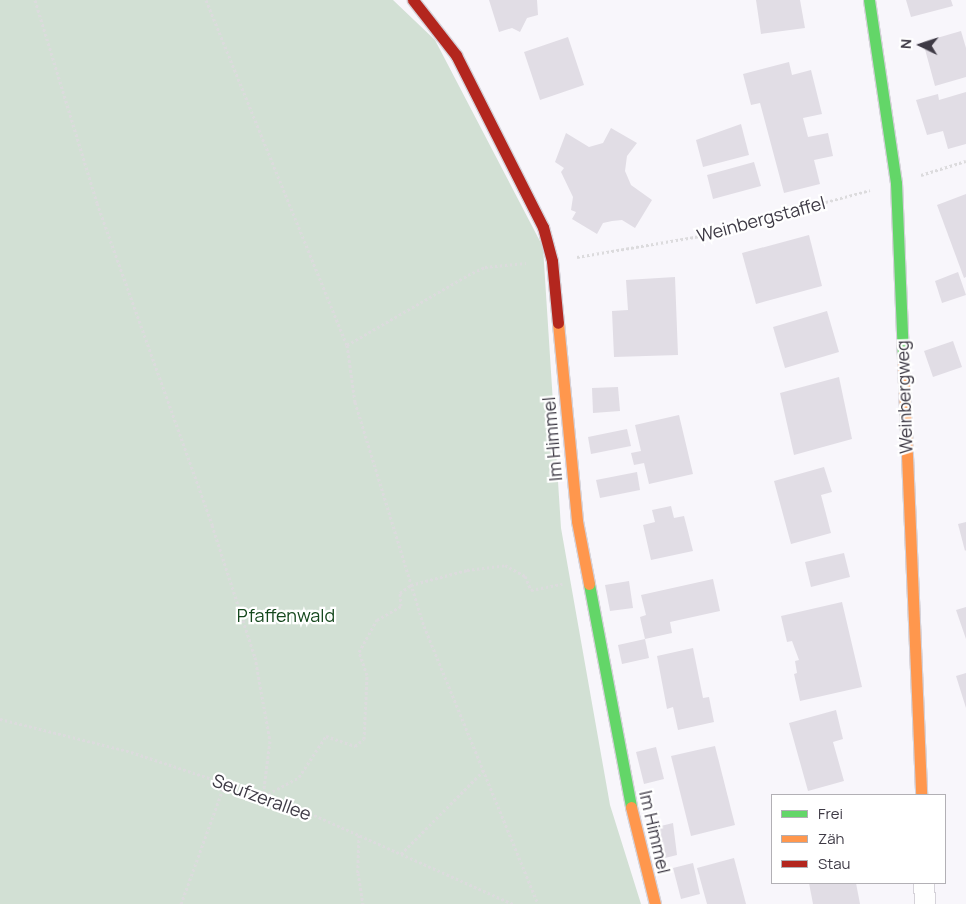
<!DOCTYPE html>
<meta charset="utf-8">
<style>
body{margin:0}
#map{position:relative;width:966px;height:904px;overflow:hidden;background:#f8f6fb;font-family:Manrope,sans-serif}
div>[style]{position:absolute}
[style*='--x']{left:calc(var(--x)*1px);top:calc(var(--y)*1px);width:calc(var(--w)*1px);rotate:calc(var(--a)*1deg)}
.green>*{inset:0;background:#d2e0d4}
.building>*{inset:0;background:#e1dde5}
.path>*{height:3px;margin-top:-1.5px;transform-origin:0;background:repeating-linear-gradient(90deg,#dcdbdd 0 2.5px,transparent 0 5px)}
.roads{filter:drop-shadow(1px 0 #d5d2d9) drop-shadow(-1px 0 #d5d2d9) drop-shadow(0 1px #d5d2d9) drop-shadow(0 -1px #d5d2d9)}
.street>*{height:20px;margin:-10px;padding:0 10px;transform-origin:10px;border-radius:10px;background:#fefefe}
.fast>*{height:11px;margin:-5.5px;padding:0 5.5px;transform-origin:5.5px;border-radius:5.5px;background:#63d668}
.slow>*{height:11px;margin:-5.5px;padding:0 5.5px;transform-origin:5.5px;border-radius:5.5px;background:#ff974d}
.jam>*{height:11px;margin:-5.5px;padding:0 5.5px;transform-origin:5.5px;border-radius:5.5px;background:#b3261e}
span{translate:-50% -50%;white-space:nowrap;text-align:center;line-height:1.15;-webkit-text-stroke:4.5px #fff;paint-order:stroke}
.street-label{font-size:18px;color:#3e3a45}
.park-label{font-size:18px;color:#15481d}
.legend{position:absolute;left:771px;top:794px;width:175px;height:90px;box-sizing:border-box;background:#fff;border:1px solid #b2b0b5;margin:0;padding:6px 9px;list-style:none;font-size:15px;color:#3e3a45}
.legend li{display:flex;align-items:center;gap:10px;height:25px}
.legend b{width:25px;border:1px solid #b2b0b5}
.north{position:absolute;left:896px;top:20px;width:50px;height:50px;-webkit-text-stroke:4px #fff;paint-order:stroke;rotate:274deg;font-size:14px;font-weight:700;line-height:20px;text-align:center;color:#3e3a45}
.north::after{content:'';display:block;margin:auto;width:18px;height:22px;background:#3e3a45;clip-path:polygon(50% 0,100% 100%,50% 72%,0 100%)}
</style>
<div id="map">
<div class="green">
<div style="clip-path:polygon(0 0,393px 0,435px 40px,543px 247px,561px 528px,610px 805px,641px 904px,0 904px)"></div>
</div>
<div class="building">
<div style="clip-path:polygon(489px 0,537px 0,538px 15px,527px 18px,520px 32px,512px 28px,499px 32px)"></div>
<div style="clip-path:polygon(756px 0,800px 0,805px 28px,761px 34px)"></div>
<div style="clip-path:polygon(906px 0,951px 0,953px 6px,911px 17px)"></div>
<div style="clip-path:polygon(961px 31px,966px 48px,966px 77px,935px 86px,923px 42px)"></div>
<div style="clip-path:polygon(568px 37px,584px 85px,540px 100px,524px 52px)"></div>
<div style="clip-path:polygon(789px 62px,792px 75px,811px 70px,822px 114px,803px 118px,808px 137px,828px 133px,833px 156px,814px 160px,820px 184px,784px 193px,760px 103px,751px 105px,743px 74px)"></div>
<div style="clip-path:polygon(966px 92px,966px 144px,948px 149px,943px 131px,927px 135px,916px 100px,938px 94px,939px 100px)"></div>
<div style="clip-path:polygon(741px 124px,749px 155px,703px 167px,696px 140px)"></div>
<div style="clip-path:polygon(611px 128px,637px 143px,627px 156px,625px 171px,631px 185px,652px 200px,635px 228px,622px 220px,612px 221px,603px 223px,597px 234px,572px 219px,576px 212px,571px 210px,573px 197px,561px 172px,564px 168px,555px 162px,566px 133px,589px 147px,603px 143px)"></div>
<div style="clip-path:polygon(754px 162px,761px 186px,713px 199px,707px 175px)"></div>
<div style="clip-path:polygon(966px 194px,966px 277px,964px 278px,937px 205px)"></div>
<div style="clip-path:polygon(809px 235px,822px 286px,756px 304px,742px 253px)"></div>
<div style="clip-path:polygon(958px 272px,966px 295px,942px 303px,935px 281px)"></div>
<div style="clip-path:polygon(675px 277px,678px 355px,614px 357px,612px 311px,628px 310px,626px 280px)"></div>
<div style="clip-path:polygon(827px 311px,839px 352px,785px 368px,773px 327px)"></div>
<div style="clip-path:polygon(953px 341px,962px 367px,933px 377px,924px 351px)"></div>
<div style="clip-path:polygon(839px 377px,852px 439px,794px 455px,780px 393px)"></div>
<div style="clip-path:polygon(618px 387px,620px 411px,593px 413px,592px 388px)"></div>
<div style="clip-path:polygon(679px 415px,693px 474px,649px 484px,644px 463px,634px 465px,631px 453px,641px 451px,635px 425px)"></div>
<div style="clip-path:polygon(627px 429px,631px 446px,591px 454px,588px 437px)"></div>
<div style="clip-path:polygon(824px 467px,832px 492px,821px 495px,831px 533px,791px 544px,774px 481px)"></div>
<div style="clip-path:polygon(637px 472px,640px 490px,600px 498px,596px 480px)"></div>
<div style="clip-path:polygon(671px 506px,674px 518px,684px 516px,693px 551px,651px 560px,643px 525px,655px 522px,652px 510px)"></div>
<div style="clip-path:polygon(966px 522px,966px 550px,965px 551px,958px 524px)"></div>
<div style="clip-path:polygon(844px 553px,850px 577px,811px 587px,805px 562px)"></div>
<div style="clip-path:polygon(713px 579px,720px 611px,670px 622px,672px 633px,645px 639px,640px 617px,646px 615px,641px 595px)"></div>
<div style="clip-path:polygon(629px 581px,633px 608px,610px 611px,605px 585px)"></div>
<div style="clip-path:polygon(842px 602px,862px 687px,800px 701px,794px 674px,797px 673px,795px 661px,799px 660px,792px 641px,787px 642px,781px 616px)"></div>
<div style="clip-path:polygon(966px 607px,966px 639px,956px 610px)"></div>
<div style="clip-path:polygon(645px 639px,649px 658px,622px 664px,618px 645px)"></div>
<div style="clip-path:polygon(693px 648px,703px 698px,709px 697px,714px 722px,678px 730px,673px 707px,667px 709px,657px 656px)"></div>
<div style="clip-path:polygon(966px 673px,966px 708px,956px 676px)"></div>
<div style="clip-path:polygon(836px 710px,843px 739px,833px 742px,844px 781px,808px 791px,789px 723px)"></div>
<div style="clip-path:polygon(715px 746px,735px 825px,691px 836px,671px 756px)"></div>
<div style="clip-path:polygon(656px 747px,664px 779px,644px 784px,636px 752px)"></div>
<div style="clip-path:polygon(673px 823px,677px 855px,657px 860px,655px 850px,658px 849px,653px 828px)"></div>
<div style="clip-path:polygon(734px 858px,746px 904px,707px 904px,697px 868px)"></div>
<div style="clip-path:polygon(693px 863px,700px 894px,681px 899px,673px 868px)"></div>
<div style="clip-path:polygon(809px 883px,856px 883px,860px 904px,813px 904px)"></div>
</div>
<div class="path">
<div style="--x:35;--y:0;--w:212;--a:73"></div>
<div style="--x:97;--y:203;--w:342;--a:70.3"></div>
<div style="--x:212;--y:525;--w:139;--a:72"></div>
<div style="--x:255;--y:657;--w:85;--a:79.9"></div>
<div style="--x:270;--y:741;--w:55;--a:97.3"></div>
<div style="--x:206;--y:0;--w:373;--a:67.8"></div>
<div style="--x:347;--y:345;--w:58;--a:82"></div>
<div style="--x:355;--y:402;--w:234;--a:72.9"></div>
<div style="--x:424;--y:626;--w:300;--a:67.7"></div>
<div style="--x:921;--y:175;--w:47;--a:-17.3"></div>
<div style="--x:577;--y:257;--w:125;--a:-9.7"></div>
<div style="--x:700;--y:236;--w:176;--a:-15.1"></div>
<div style="--x:347;--y:345;--w:140;--a:-30"></div>
<div style="--x:468;--y:275;--w:19;--a:-25"></div>
<div style="--x:485;--y:267;--w:41;--a:-5.6"></div>
<div style="--x:0;--y:719;--w:135;--a:14.1"></div>
<div style="--x:131;--y:752;--w:174;--a:18.4"></div>
<div style="--x:296;--y:807;--w:238;--a:24.1"></div>
<div style="--x:264;--y:796;--w:40;--a:-28"></div>
<div style="--x:299;--y:777;--w:49;--a:-56.6"></div>
<div style="--x:326;--y:736;--w:31;--a:19"></div>
<div style="--x:355;--y:746;--w:11;--a:-38"></div>
<div style="--x:364;--y:739;--w:64;--a:-87.3"></div>
<div style="--x:367;--y:675;--w:24;--a:-109"></div>
<div style="--x:359;--y:652;--w:37;--a:-61"></div>
<div style="--x:377;--y:620;--w:28;--a:-30"></div>
<div style="--x:401;--y:606;--w:13;--a:-94"></div>
<div style="--x:400;--y:593;--w:14;--a:-36"></div>
<div style="--x:411;--y:585;--w:58;--a:-15"></div>
<div style="--x:467;--y:570;--w:38;--a:-7"></div>
<div style="--x:505;--y:565;--w:23;--a:29"></div>
<div style="--x:525;--y:576;--w:15;--a:67"></div>
<div style="--x:531;--y:590;--w:32;--a:-11"></div>
<div style="--x:359;--y:835;--w:38;--a:92"></div>
<div style="--x:358;--y:873;--w:31;--a:81"></div>
<div style="--x:401;--y:854;--w:117;--a:-45.3"></div>
<div style="--x:181;--y:904;--w:129;--a:-70"></div>
</div>
<div class="roads">
<div class="street">
<div style="--x:924;--y:883;--w:21;--a:87"></div>
</div>
<div class="fast">
<div style="--x:869;--y:0;--w:185;--a:81.6"></div>
<div style="--x:896;--y:183;--w:177;--a:87.7"></div>
<div style="--x:589;--y:584;--w:227;--a:79.3"></div>
</div>
<div class="slow">
<div style="--x:558;--y:323;--w:199;--a:84.5"></div>
<div style="--x:577;--y:521;--w:64;--a:79.2"></div>
<div style="--x:903;--y:360;--w:435;--a:87.6"></div>
<div style="--x:631;--y:807;--w:100;--a:76.1"></div>
</div>
<div class="jam">
<div style="--x:413;--y:0;--w:70;--a:52"></div>
<div style="--x:456;--y:55;--w:193;--a:63.2"></div>
<div style="--x:543;--y:227;--w:35;--a:75"></div>
<div style="--x:552;--y:261;--w:62;--a:84.5"></div>
</div>
</div>
<div class="street-label">
<span style="left:761px;top:219px;rotate:-15deg">Weinbergstaffel</span>
<span style="left:904px;top:397px;rotate:-92deg">Weinbergweg</span>
<span style="left:552px;top:439px;rotate:-95deg">Im Himmel</span>
<span style="left:262px;top:797px;rotate:20deg">Seufzerallee</span>
<span style="left:655px;top:832px;rotate:77deg">Im Himmel</span>
</div>
<div class="park-label">
<span style="left:286px;top:615px">Pfaffenwald</span>
</div>
<ul class="legend">
<li><b style="height:6px;background:#63d668"></b>Frei</li>
<li><b style="height:6px;background:#ff974d"></b>Zäh</li>
<li><b style="height:6px;background:#b3261e"></b>Stau</li>
</ul>
<div class="north">N</div>
</div>
